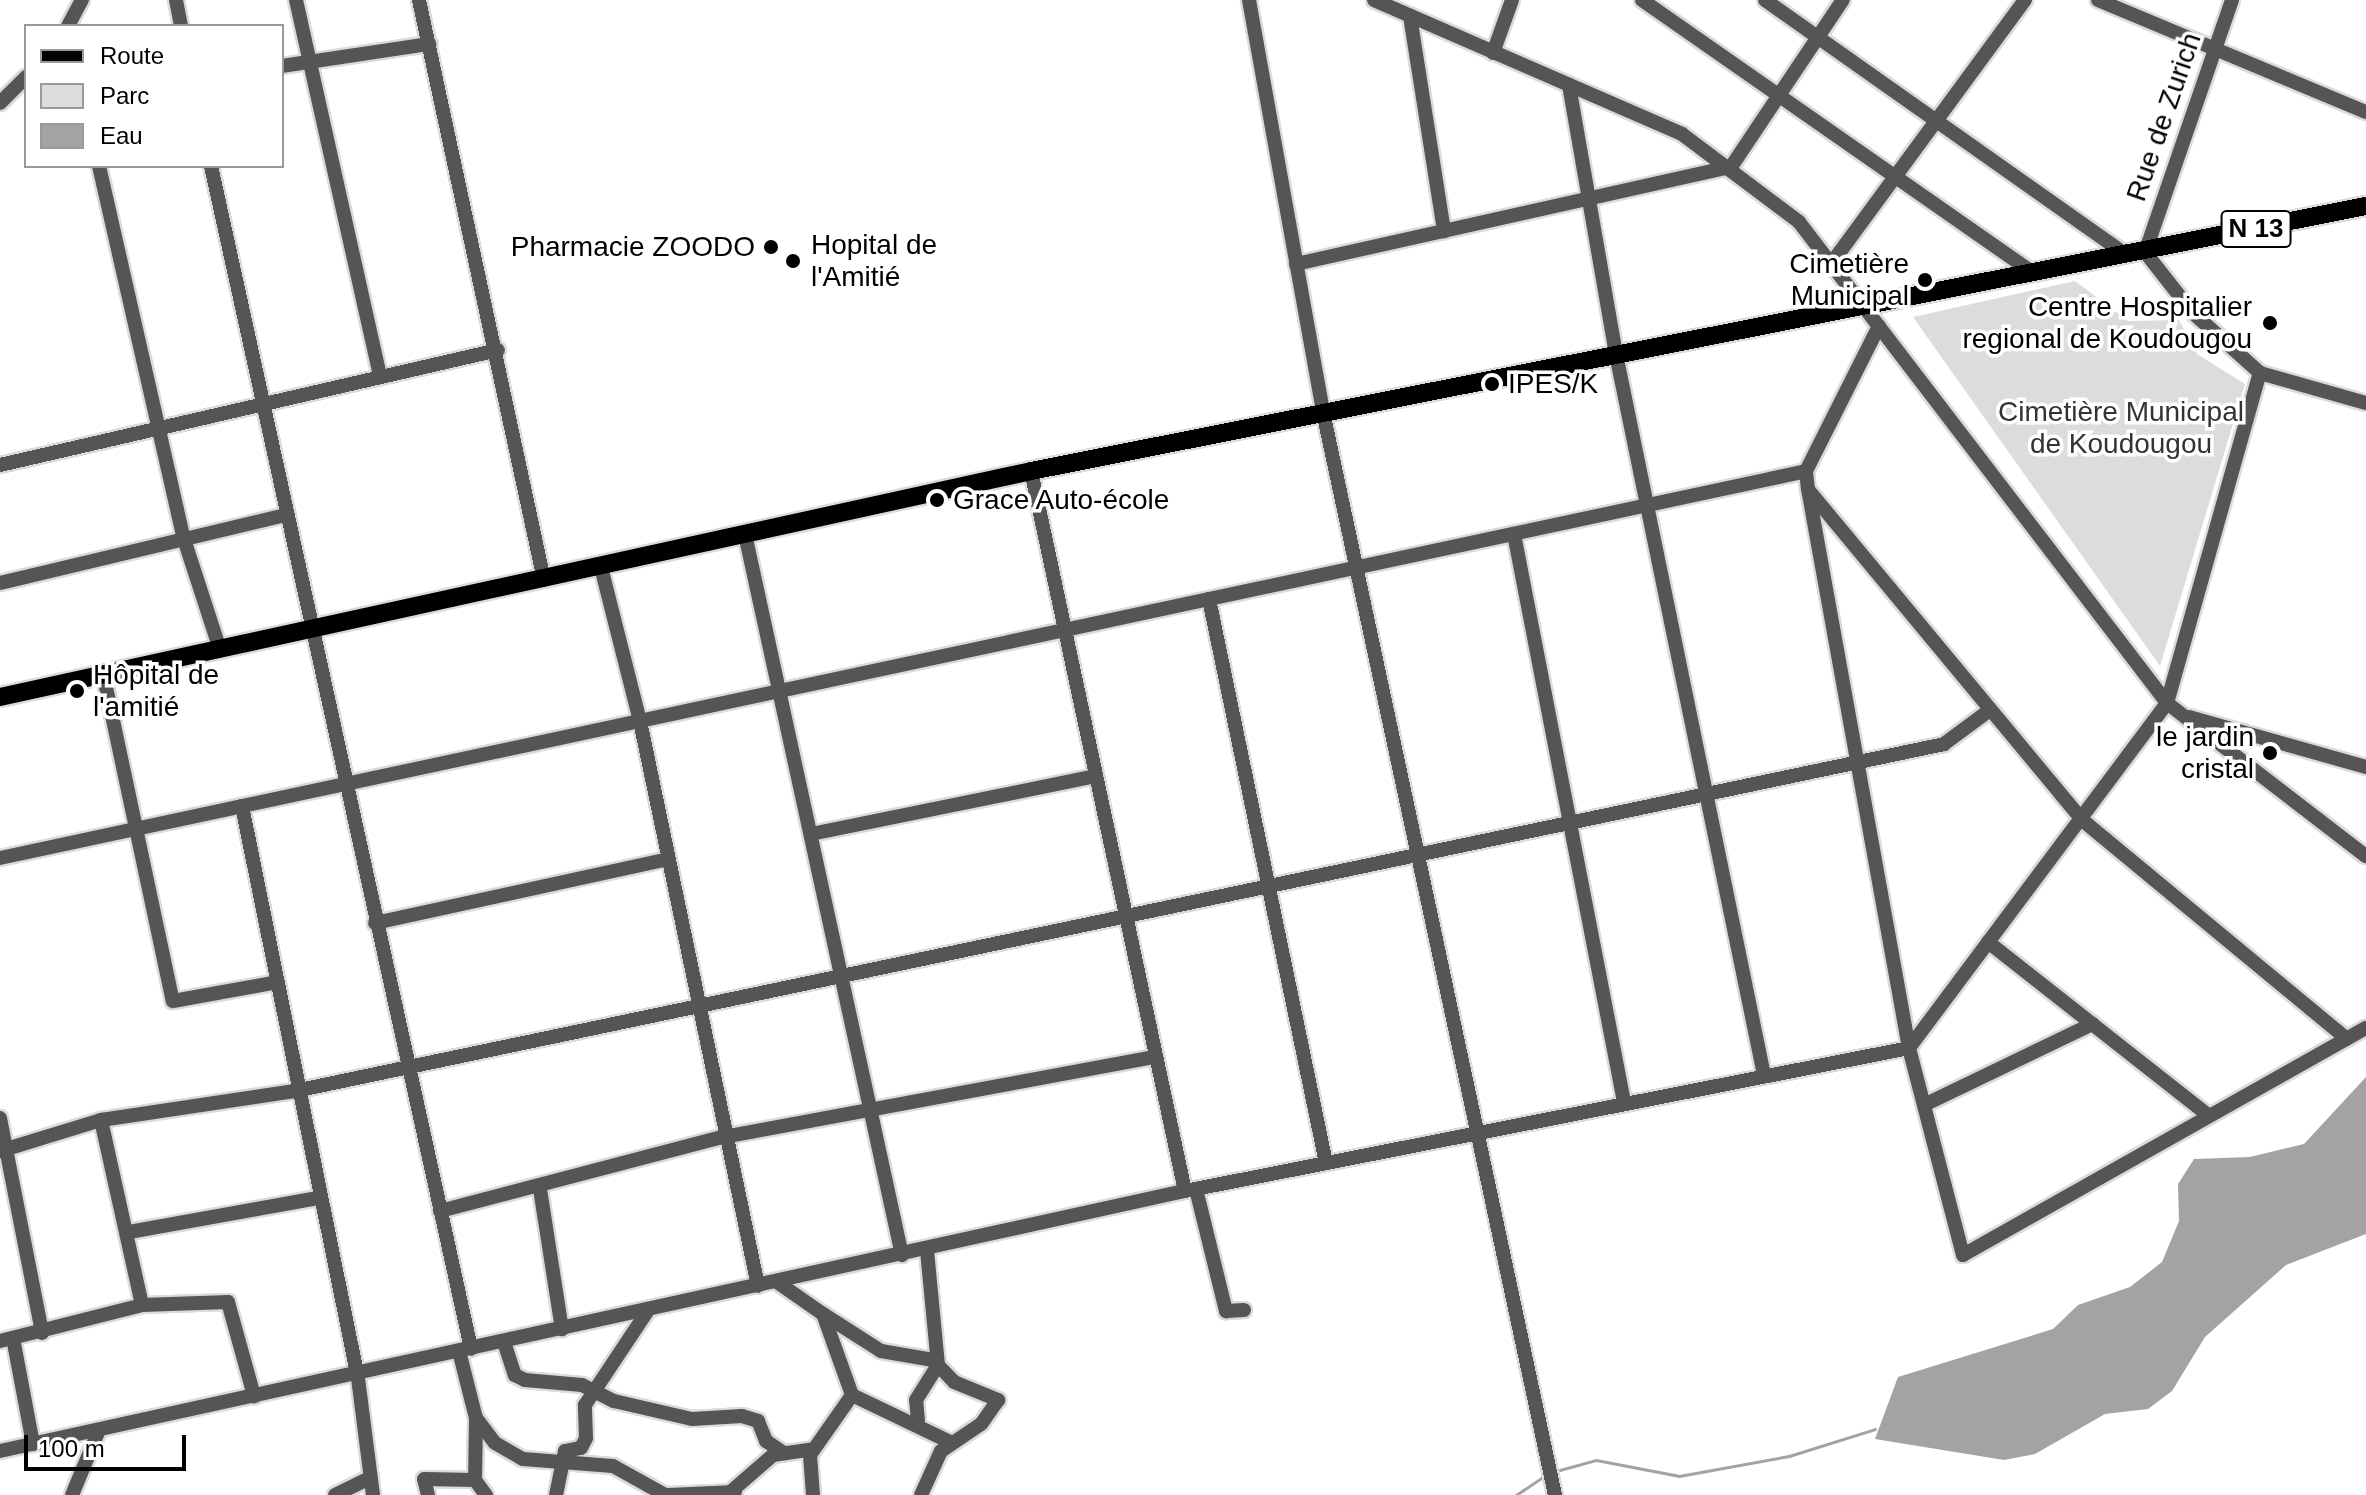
<!DOCTYPE html>
<meta charset="utf-8">
<style>
body{margin:0}
#map{position:relative;width:2366px;height:1495px;overflow:hidden;background:#fff;font-family:Arial,sans-serif}
div>[style]{position:absolute}
[style*='--x']{left:calc(var(--x)*1px);top:calc(var(--y)*1px);width:calc(var(--w)*1px);rotate:calc(var(--a)*1deg)}
.green>*{inset:0;background:#dcdcdc}
.water>*{inset:0;background:#a3a3a3}
.stream>*{height:3px;margin:-1.5px;padding:0 1.5px;transform-origin:1.5px;border-radius:1.5px;background:#a3a3a3}
.roads{filter:drop-shadow(2px 0 #dbdbdb) drop-shadow(-2px 0 #dbdbdb) drop-shadow(0 2px #dbdbdb) drop-shadow(0 -2px #dbdbdb)}
.minor>*{height:14px;margin:-7px;padding:0 7px;transform-origin:7px;border-radius:7px;background:#555}
.major>*{height:18px;margin:-9px;padding:0 9px;transform-origin:9px;border-radius:9px;background:#000}
.dots>*{width:22px;height:22px;translate:-50% -50%;box-sizing:border-box;border:4px solid #fff;border-radius:50%}
span{translate:-50% -50%;white-space:nowrap;text-align:center;line-height:1.15;-webkit-text-stroke:7px #fff;paint-order:stroke}
.shield-label span{padding:2px 6px;background:#fff;border:2px solid;border-radius:6px;-webkit-text-stroke-width:0}
.shield-label{font-size:26px;color:#000;font-weight:700}
.street-label{font-size:28px;color:#000}
.poi-label{font-size:28px;color:#000}
.left{translate:0 -50%;text-align:left}
.right{translate:-100% -50%;text-align:right}
.park-label{font-size:28px;color:#333}
.legend{position:absolute;left:24px;top:24px;width:260px;height:144px;box-sizing:border-box;background:#fff;border:2px solid #999;margin:0;padding:10px 14px;list-style:none;font-size:24px;color:#000}
.legend li{display:flex;align-items:center;gap:16px;height:40px}
.legend b{width:40px;border:2px solid #999}
.scale{position:absolute;left:24px;top:1435px;width:162px;height:36px;box-sizing:border-box;border:4px solid #000;border-top:0;padding-left:10px;font-size:24px;line-height:28px;white-space:nowrap;color:#000;-webkit-text-stroke:6px #fff;paint-order:stroke}
</style>
<div id="map">
<div class="green">
<div style="clip-path:polygon(2075px 281px,2128px 321px,2179px 320px,2197px 354px,2245px 384px,2160px 666px,1913px 317px)"></div>
</div>
<div class="water">
<div style="clip-path:polygon(2366px 1077px,2366px 1234px,2286px 1265px,2205px 1337px,2172px 1391px,2148px 1409px,2105px 1414px,2035px 1454px,2004px 1460px,1875px 1439px,1898px 1377px,2053px 1329px,2078px 1305px,2130px 1287px,2162px 1262px,2179px 1221px,2178px 1184px,2194px 1159px,2250px 1157px,2304px 1144px)"></div>
</div>
<div class="stream">
<div style="--x:1556;--y:1471;--w:41;--a:-15.4"></div>
<div style="--x:1596;--y:1460;--w:85;--a:10.9"></div>
<div style="--x:1679;--y:1476;--w:112;--a:-10.3"></div>
<div style="--x:1789;--y:1456;--w:90;--a:-17.4"></div>
<div style="--x:1516;--y:1495;--w:36;--a:-34"></div>
</div>
<div class="roads">
<div class="minor">
<div style="--x:176;--y:0;--w:26;--a:79"></div>
<div style="--x:296;--y:0;--w:385;--a:77.4"></div>
<div style="--x:419;--y:0;--w:593;--a:77.84"></div>
<div style="--x:1249;--y:0;--w:419;--a:79.8"></div>
<div style="--x:1323;--y:412;--w:1108;--a:77.91"></div>
<div style="--x:1374;--y:0;--w:336;--a:23.5"></div>
<div style="--x:1682;--y:134;--w:146;--a:36.9"></div>
<div style="--x:1799;--y:222;--w:606;--a:52.58"></div>
<div style="--x:2167;--y:703;--w:251;--a:37.6"></div>
<div style="--x:1642;--y:0;--w:475;--a:34.9"></div>
<div style="--x:1765;--y:0;--w:442;--a:35.2"></div>
<div style="--x:2098;--y:0;--w:290;--a:22.7"></div>
<div style="--x:2232;--y:0;--w:267;--a:109"></div>
<div style="--x:2145;--y:252;--w:78;--a:51.8"></div>
<div style="--x:2193;--y:313;--w:90;--a:41.8"></div>
<div style="--x:2260;--y:373;--w:110;--a:15.8"></div>
<div style="--x:1410;--y:16;--w:218;--a:81"></div>
<div style="--x:68;--y:26;--w:30;--a:-62"></div>
<div style="--x:1493;--y:53;--w:56;--a:-70.3"></div>
<div style="--x:282;--y:66;--w:149;--a:-8.5"></div>
<div style="--x:1569;--y:85;--w:278;--a:80.1"></div>
<div style="--x:1617;--y:359;--w:731;--a:78.4"></div>
<div style="--x:0;--y:103;--w:37;--a:-45"></div>
<div style="--x:99;--y:166;--w:383;--a:77.2"></div>
<div style="--x:184;--y:539;--w:117;--a:72"></div>
<div style="--x:211;--y:166;--w:1211;--a:77.6"></div>
<div style="--x:1296;--y:264;--w:446;--a:-12.6"></div>
<div style="--x:1731;--y:167;--w:201;--a:-56.2"></div>
<div style="--x:1831;--y:264;--w:328;--a:-53.7"></div>
<div style="--x:1879;--y:326;--w:162;--a:116.7"></div>
<div style="--x:1806;--y:471;--w:18;--a:84"></div>
<div style="--x:1808;--y:489;--w:568;--a:79.76"></div>
<div style="--x:1909;--y:1048;--w:214;--a:75.4"></div>
<div style="--x:1963;--y:1255;--w:463;--a:-29.4"></div>
<div style="--x:0;--y:465;--w:511;--a:-13"></div>
<div style="--x:1031;--y:471;--w:736;--a:77.93"></div>
<div style="--x:1810;--y:492;--w:425;--a:50.3"></div>
<div style="--x:2081;--y:819;--w:345;--a:39.6"></div>
<div style="--x:745;--y:534;--w:738;--a:77.72"></div>
<div style="--x:1514;--y:534;--w:579;--a:79.04"></div>
<div style="--x:601;--y:567;--w:159;--a:75.8"></div>
<div style="--x:640;--y:721;--w:577;--a:78.2"></div>
<div style="--x:0;--y:583;--w:293;--a:-13.4"></div>
<div style="--x:1209;--y:599;--w:576;--a:78.28"></div>
<div style="--x:103;--y:673;--w:335;--a:78"></div>
<div style="--x:173;--y:1001;--w:102;--a:-10.2"></div>
<div style="--x:2189;--y:717;--w:184;--a:15.8"></div>
<div style="--x:242;--y:806;--w:584;--a:78.54"></div>
<div style="--x:358;--y:1378;--w:118;--a:82.7"></div>
<div style="--x:811;--y:834;--w:290;--a:-11.5"></div>
<div style="--x:0;--y:858;--w:1847;--a:-12.09"></div>
<div style="--x:375;--y:923;--w:297;--a:-12.3"></div>
<div style="--x:1988;--y:942;--w:281;--a:38.2"></div>
<div style="--x:1924;--y:1105;--w:187;--a:-25.7"></div>
<div style="--x:0;--y:1118;--w:219;--a:78.9"></div>
<div style="--x:101;--y:1120;--w:189;--a:77.5"></div>
<div style="--x:0;--y:1151;--w:106;--a:-17.1"></div>
<div style="--x:101;--y:1120;--w:196;--a:-8.5"></div>
<div style="--x:295;--y:1091;--w:1685;--a:-11.88"></div>
<div style="--x:1944;--y:744;--w:57;--a:-36.5"></div>
<div style="--x:540;--y:1189;--w:142;--a:81.1"></div>
<div style="--x:1196;--y:1189;--w:126;--a:76.2"></div>
<div style="--x:1226;--y:1311;--w:18;--a:-3"></div>
<div style="--x:440;--y:1211;--w:293;--a:-14.7"></div>
<div style="--x:723;--y:1137;--w:439;--a:-10.5"></div>
<div style="--x:129;--y:1232;--w:192;--a:-10.2"></div>
<div style="--x:777;--y:1282;--w:56;--a:34.8"></div>
<div style="--x:823;--y:1314;--w:86;--a:70.3"></div>
<div style="--x:852;--y:1395;--w:109;--a:25.6"></div>
<div style="--x:823;--y:1314;--w:69;--a:32.5"></div>
<div style="--x:881;--y:1351;--w:53;--a:9.8"></div>
<div style="--x:933;--y:1360;--w:30;--a:46"></div>
<div style="--x:954;--y:1382;--w:48;--a:22.2"></div>
<div style="--x:998;--y:1400;--w:29;--a:125"></div>
<div style="--x:981;--y:1424;--w:48;--a:146"></div>
<div style="--x:941;--y:1451;--w:48;--a:114.4"></div>
<div style="--x:13;--y:1338;--w:108;--a:79.3"></div>
<div style="--x:0;--y:1341;--w:146;--a:-14.2"></div>
<div style="--x:142;--y:1305;--w:86;--a:-2"></div>
<div style="--x:228;--y:1302;--w:98;--a:74.5"></div>
<div style="--x:504;--y:1342;--w:35;--a:72"></div>
<div style="--x:515;--y:1375;--w:11;--a:27"></div>
<div style="--x:525;--y:1380;--w:57;--a:5"></div>
<div style="--x:582;--y:1385;--w:36;--a:27"></div>
<div style="--x:614;--y:1401;--w:80;--a:13"></div>
<div style="--x:692;--y:1419;--w:50;--a:-3.4"></div>
<div style="--x:742;--y:1416;--w:17;--a:17"></div>
<div style="--x:758;--y:1421;--w:22;--a:68"></div>
<div style="--x:766;--y:1441;--w:22;--a:34"></div>
<div style="--x:459;--y:1351;--w:69;--a:75.8"></div>
<div style="--x:476;--y:1418;--w:31;--a:53"></div>
<div style="--x:495;--y:1443;--w:32;--a:30"></div>
<div style="--x:523;--y:1459;--w:90;--a:4.4"></div>
<div style="--x:613;--y:1466;--w:60;--a:29.1"></div>
<div style="--x:476;--y:1419;--w:61;--a:90.9"></div>
<div style="--x:475;--y:1480;--w:19;--a:54"></div>
<div style="--x:918;--y:1421;--w:21;--a:-95"></div>
<div style="--x:916;--y:1400;--w:41;--a:-57.8"></div>
<div style="--x:938;--y:1365;--w:116;--a:-95.5"></div>
<div style="--x:0;--y:1451;--w:1213;--a:-12.38"></div>
<div style="--x:1185;--y:1191;--w:738;--a:-11.17"></div>
<div style="--x:1909;--y:1048;--w:431;--a:-53.2"></div>
<div style="--x:2167;--y:703;--w:343;--a:-74.3"></div>
<div style="--x:72;--y:1495;--w:70;--a:-67.4"></div>
<div style="--x:335;--y:1495;--w:39;--a:-26"></div>
<div style="--x:428;--y:1495;--w:16;--a:-104"></div>
<div style="--x:424;--y:1479;--w:51;--a:1.1"></div>
<div style="--x:556;--y:1495;--w:45;--a:-78.4"></div>
<div style="--x:565;--y:1451;--w:16;--a:-11"></div>
<div style="--x:581;--y:1448;--w:11;--a:-63"></div>
<div style="--x:586;--y:1438;--w:33;--a:-92"></div>
<div style="--x:585;--y:1405;--w:114;--a:-56.4"></div>
<div style="--x:668;--y:1495;--w:67;--a:-2.6"></div>
<div style="--x:727;--y:1495;--w:61;--a:-41"></div>
<div style="--x:773;--y:1455;--w:41;--a:-8.3"></div>
<div style="--x:813;--y:1495;--w:40;--a:-94.3"></div>
<div style="--x:810;--y:1455;--w:73;--a:-55"></div>
</div>
<div class="major">
<div style="--x:0;--y:697;--w:1055;--a:-12.36"></div>
<div style="--x:1031;--y:471;--w:1361;--a:-11.23"></div>
</div>
</div>
<div class="dots">
<div style="left:771px;top:247px;background:#000"></div>
<div style="left:793px;top:261px;background:#000"></div>
<div style="left:1925px;top:280px;background:#000"></div>
<div style="left:2270px;top:323px;background:#000"></div>
<div style="left:1492px;top:384px;background:#000"></div>
<div style="left:937px;top:500px;background:#000"></div>
<div style="left:77px;top:691px;background:#000"></div>
<div style="left:2270px;top:753px;background:#000"></div>
</div>
<div class="shield-label">
<span style="left:2256px;top:229px">N 13</span>
</div>
<div class="street-label">
<span style="left:2164px;top:117px;rotate:-71deg">Rue de Zurich</span>
</div>
<div class="poi-label">
<span class="left" style="left:811px;top:261px">Hopital de<br>l'Amitié</span>
<span class="right" style="left:755px;top:247px">Pharmacie ZOODO</span>
<span class="right" style="left:1909px;top:280px">Cimetière<br>Municipal</span>
<span class="right" style="left:2252px;top:323px">Centre Hospitalier<br>regional de Koudougou</span>
<span class="left" style="left:1508px;top:384px">IPES/K</span>
<span class="left" style="left:953px;top:500px">Grace Auto-école</span>
<span class="left" style="left:93px;top:691px">Hôpital de<br>l'amitié</span>
<span class="right" style="left:2254px;top:753px">le jardin<br>cristal</span>
</div>
<div class="park-label">
<span style="left:2121px;top:428px">Cimetière Municipal<br>de Koudougou</span>
</div>
<ul class="legend">
<li><b style="height:10px;background:#000"></b>Route</li>
<li><b style="height:22px;background:#dcdcdc"></b>Parc</li>
<li><b style="height:22px;background:#a3a3a3"></b>Eau</li>
</ul>
<div class="scale">100 m</div>
</div>
